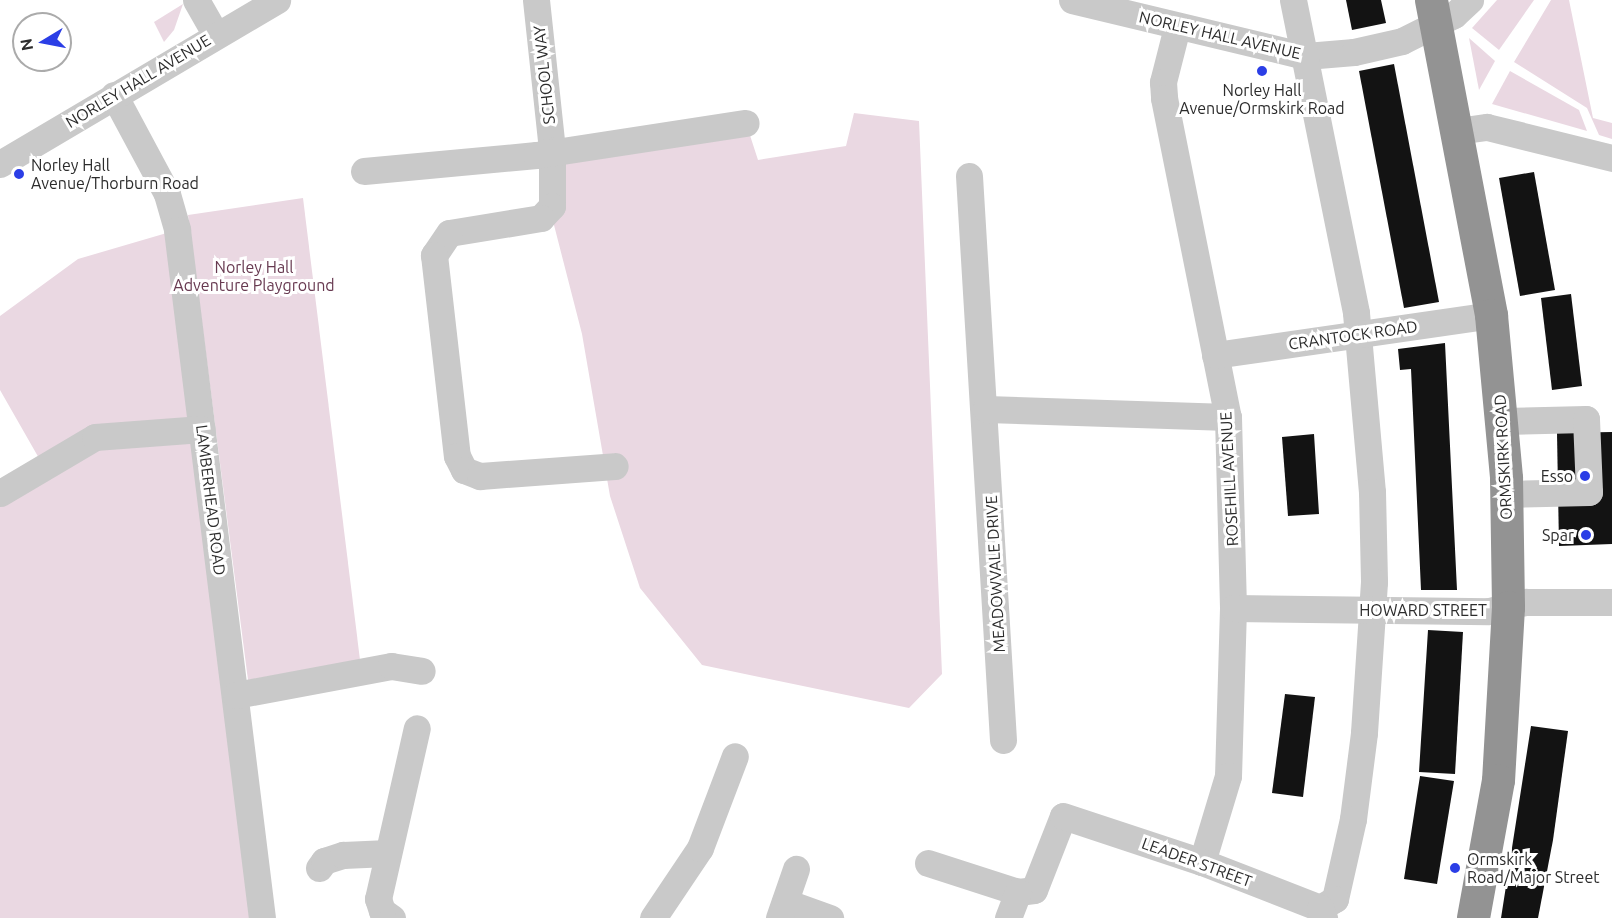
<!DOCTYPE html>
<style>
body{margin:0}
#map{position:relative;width:1612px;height:918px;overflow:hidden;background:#fff;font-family:Ubuntu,sans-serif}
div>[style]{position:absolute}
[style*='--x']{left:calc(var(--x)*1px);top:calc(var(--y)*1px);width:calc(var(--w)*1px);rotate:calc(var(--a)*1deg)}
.green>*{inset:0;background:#ead8e2}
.building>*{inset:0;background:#131313}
.minor>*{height:27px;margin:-13.5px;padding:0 13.5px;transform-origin:13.5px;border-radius:13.5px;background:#c9c9c9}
.highway>*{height:33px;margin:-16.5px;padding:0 16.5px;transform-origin:16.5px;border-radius:16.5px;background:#939393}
.dots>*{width:16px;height:16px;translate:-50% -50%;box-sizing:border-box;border:3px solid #fff;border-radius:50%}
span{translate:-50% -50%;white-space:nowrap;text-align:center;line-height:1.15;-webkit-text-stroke:6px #fff;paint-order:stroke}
.street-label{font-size:16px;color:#2c2c2c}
.poi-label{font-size:16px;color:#2c2c2c}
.left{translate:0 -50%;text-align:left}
.right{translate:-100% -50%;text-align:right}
.park-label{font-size:16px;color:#673950}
.north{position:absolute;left:12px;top:12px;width:60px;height:60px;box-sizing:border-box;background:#fff;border:2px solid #ababab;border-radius:50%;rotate:260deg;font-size:16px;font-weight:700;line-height:24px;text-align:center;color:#2c2c2c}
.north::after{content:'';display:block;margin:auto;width:21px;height:27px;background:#2b3ee6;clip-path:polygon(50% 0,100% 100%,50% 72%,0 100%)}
</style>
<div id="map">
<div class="green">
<div style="clip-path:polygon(1497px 0,1534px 0,1499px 50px,1472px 28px)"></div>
<div style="clip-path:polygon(1551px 0,1569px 0,1593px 118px,1612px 123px,1612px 139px,1599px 135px,1587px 108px,1514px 62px)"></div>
<div style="clip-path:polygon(183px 4px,174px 30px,164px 42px,154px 22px)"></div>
<div style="clip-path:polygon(1469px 38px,1495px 61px,1479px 90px)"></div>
<div style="clip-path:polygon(1510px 71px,1579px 110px,1587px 131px,1492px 104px)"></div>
<div style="clip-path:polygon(854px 113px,919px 121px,942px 674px,909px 708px,702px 665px,640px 588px,610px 496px,582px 334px,536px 155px,746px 123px,758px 160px,846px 146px)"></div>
<div style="clip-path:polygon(303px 198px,360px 660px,248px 680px,188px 215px)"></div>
<div style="clip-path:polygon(177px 230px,262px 918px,0 918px,0 493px,44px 467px,0 390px,0 316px,78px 259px)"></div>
</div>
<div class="building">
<div style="clip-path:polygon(1346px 0,1381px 0,1386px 23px,1352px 30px)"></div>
<div style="clip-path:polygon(1394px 64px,1439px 302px,1404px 308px,1359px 71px)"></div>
<div style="clip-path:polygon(1534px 172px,1555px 290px,1520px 296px,1499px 178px)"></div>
<div style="clip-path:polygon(1571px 294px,1582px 386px,1552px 390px,1541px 298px)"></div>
<div style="clip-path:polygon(1445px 343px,1457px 590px,1421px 590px,1411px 369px,1400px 370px,1398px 349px)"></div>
<div style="clip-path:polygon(1612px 432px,1612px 544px,1559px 546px,1557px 433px)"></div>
<div style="clip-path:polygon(1314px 434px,1319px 514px,1288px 516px,1282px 437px)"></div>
<div style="clip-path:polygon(1428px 630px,1463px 632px,1455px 774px,1419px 772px)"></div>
<div style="clip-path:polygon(1285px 694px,1315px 697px,1303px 797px,1272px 793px)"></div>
<div style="clip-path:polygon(1531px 726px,1568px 731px,1553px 840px,1538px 918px,1501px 918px)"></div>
<div style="clip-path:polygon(1420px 776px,1454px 781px,1437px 884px,1404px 879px)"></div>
</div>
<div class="minor">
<div style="--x:196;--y:0;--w:40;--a:60.3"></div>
<div style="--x:536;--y:0;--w:151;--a:83.9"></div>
<div style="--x:552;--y:150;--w:56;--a:90"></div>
<div style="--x:552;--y:206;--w:16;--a:133"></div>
<div style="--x:541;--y:218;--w:93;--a:170.7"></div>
<div style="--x:449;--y:233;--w:27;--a:124"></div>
<div style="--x:434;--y:255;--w:202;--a:83.5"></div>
<div style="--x:457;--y:456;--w:16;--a:63"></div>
<div style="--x:464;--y:470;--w:17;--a:21"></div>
<div style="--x:480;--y:476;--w:135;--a:-4.2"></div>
<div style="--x:1072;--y:0;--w:241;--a:13.5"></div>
<div style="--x:1306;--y:56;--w:48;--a:-4.8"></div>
<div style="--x:1354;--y:52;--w:49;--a:-12.9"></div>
<div style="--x:1402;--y:41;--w:58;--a:-26.6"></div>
<div style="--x:1454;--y:15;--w:22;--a:-43"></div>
<div style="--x:1293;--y:0;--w:319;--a:78.6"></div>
<div style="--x:1356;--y:313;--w:180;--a:84.9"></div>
<div style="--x:1372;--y:492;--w:90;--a:88.7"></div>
<div style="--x:1374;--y:582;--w:151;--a:93.8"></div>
<div style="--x:1364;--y:733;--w:87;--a:97.3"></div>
<div style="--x:1353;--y:819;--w:82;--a:102.7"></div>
<div style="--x:1335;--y:899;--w:17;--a:149"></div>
<div style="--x:1177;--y:27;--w:57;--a:104.3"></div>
<div style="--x:1163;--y:82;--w:16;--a:86"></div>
<div style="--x:1164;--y:98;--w:325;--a:78.7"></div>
<div style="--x:1228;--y:417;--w:191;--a:88.5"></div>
<div style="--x:1233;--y:608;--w:168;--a:91.7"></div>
<div style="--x:1228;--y:776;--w:90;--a:106.8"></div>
<div style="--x:114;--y:95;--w:112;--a:61.8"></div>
<div style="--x:167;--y:194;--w:37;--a:74"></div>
<div style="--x:177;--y:230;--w:693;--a:82.96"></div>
<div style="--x:1457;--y:131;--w:30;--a:-8"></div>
<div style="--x:1487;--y:127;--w:129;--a:13.9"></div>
<div style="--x:0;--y:164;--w:322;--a:-30.6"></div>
<div style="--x:364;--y:171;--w:173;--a:-5.3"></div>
<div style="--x:536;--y:155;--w:212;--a:-8.7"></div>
<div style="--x:969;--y:176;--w:565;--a:86.55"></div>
<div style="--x:1215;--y:355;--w:279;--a:-8.2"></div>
<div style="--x:986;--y:409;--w:242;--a:1.9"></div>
<div style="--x:1503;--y:421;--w:83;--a:-1.4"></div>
<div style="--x:1586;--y:419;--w:73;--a:87.6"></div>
<div style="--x:1589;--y:492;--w:83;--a:178.6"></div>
<div style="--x:0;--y:493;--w:110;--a:-30.5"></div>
<div style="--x:95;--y:437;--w:107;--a:-4.3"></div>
<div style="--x:1233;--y:608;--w:256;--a:0.7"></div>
<div style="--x:1489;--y:611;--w:38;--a:-14"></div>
<div style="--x:1526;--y:602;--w:86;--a:0"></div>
<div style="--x:236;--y:695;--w:158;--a:-10.6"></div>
<div style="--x:391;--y:666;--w:31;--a:9"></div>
<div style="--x:928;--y:863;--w:95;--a:17.9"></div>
<div style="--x:1018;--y:892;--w:16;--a:-7"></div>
<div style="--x:1034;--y:890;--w:79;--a:-68.6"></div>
<div style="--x:1063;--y:816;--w:146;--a:18.3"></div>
<div style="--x:1202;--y:862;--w:127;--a:21.3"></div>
<div style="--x:1320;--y:908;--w:11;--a:68"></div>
<div style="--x:319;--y:868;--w:9;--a:-54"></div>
<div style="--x:324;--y:861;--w:20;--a:-18"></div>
<div style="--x:343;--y:855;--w:45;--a:-2.5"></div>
<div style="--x:785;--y:902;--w:48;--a:19.6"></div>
<div style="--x:392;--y:918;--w:12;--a:-145"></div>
<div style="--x:382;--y:911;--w:13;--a:-108"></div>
<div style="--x:378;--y:899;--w:175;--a:-77.2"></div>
<div style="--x:653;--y:918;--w:84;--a:-56.1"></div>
<div style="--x:700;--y:848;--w:98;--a:-69.2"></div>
<div style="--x:779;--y:918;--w:52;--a:-70.9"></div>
<div style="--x:1008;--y:918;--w:28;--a:-69"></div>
</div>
<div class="highway">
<div style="--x:1431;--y:0;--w:321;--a:79.2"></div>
<div style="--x:1491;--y:315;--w:164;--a:84.7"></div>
<div style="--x:1506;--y:478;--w:129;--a:89.1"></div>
<div style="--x:1508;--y:607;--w:173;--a:93.3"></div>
<div style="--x:1498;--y:780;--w:140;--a:100.3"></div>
</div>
<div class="dots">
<div style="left:1262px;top:71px;background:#2b3ee6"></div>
<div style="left:19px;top:174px;background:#2b3ee6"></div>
<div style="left:1585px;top:476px;background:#2b3ee6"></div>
<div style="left:1586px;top:535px;background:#2b3ee6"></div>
<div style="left:1455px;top:868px;background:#2b3ee6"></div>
</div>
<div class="street-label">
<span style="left:1220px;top:35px;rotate:13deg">NORLEY HALL AVENUE</span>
<span style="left:544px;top:75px;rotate:-96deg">SCHOOL WAY</span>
<span style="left:138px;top:81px;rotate:-31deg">NORLEY HALL AVENUE</span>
<span style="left:1353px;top:335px;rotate:-8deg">CRANTOCK ROAD</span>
<span style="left:1503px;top:457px;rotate:-93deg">ORMSKIRK ROAD</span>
<span style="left:1229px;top:479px;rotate:-93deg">ROSEHILL AVENUE</span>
<span style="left:211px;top:500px;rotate:83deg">LAMBERHEAD ROAD</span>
<span style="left:995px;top:574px;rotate:-93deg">MEADOWVALE DRIVE</span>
<span style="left:1423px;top:610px">HOWARD STREET</span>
<span style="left:1197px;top:862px;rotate:20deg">LEADER STREET</span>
</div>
<div class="poi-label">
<span style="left:1262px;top:99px">Norley Hall<br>Avenue/Ormskirk Road</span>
<span class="left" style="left:31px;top:174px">Norley Hall<br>Avenue/Thorburn Road</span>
<span class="right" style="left:1573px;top:476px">Esso</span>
<span class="right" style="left:1574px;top:535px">Spar</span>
<span class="left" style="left:1467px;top:868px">Ormskirk<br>Road/Major Street</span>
</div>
<div class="park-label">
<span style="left:254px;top:276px">Norley Hall<br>Adventure Playground</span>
</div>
<div class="north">N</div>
</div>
